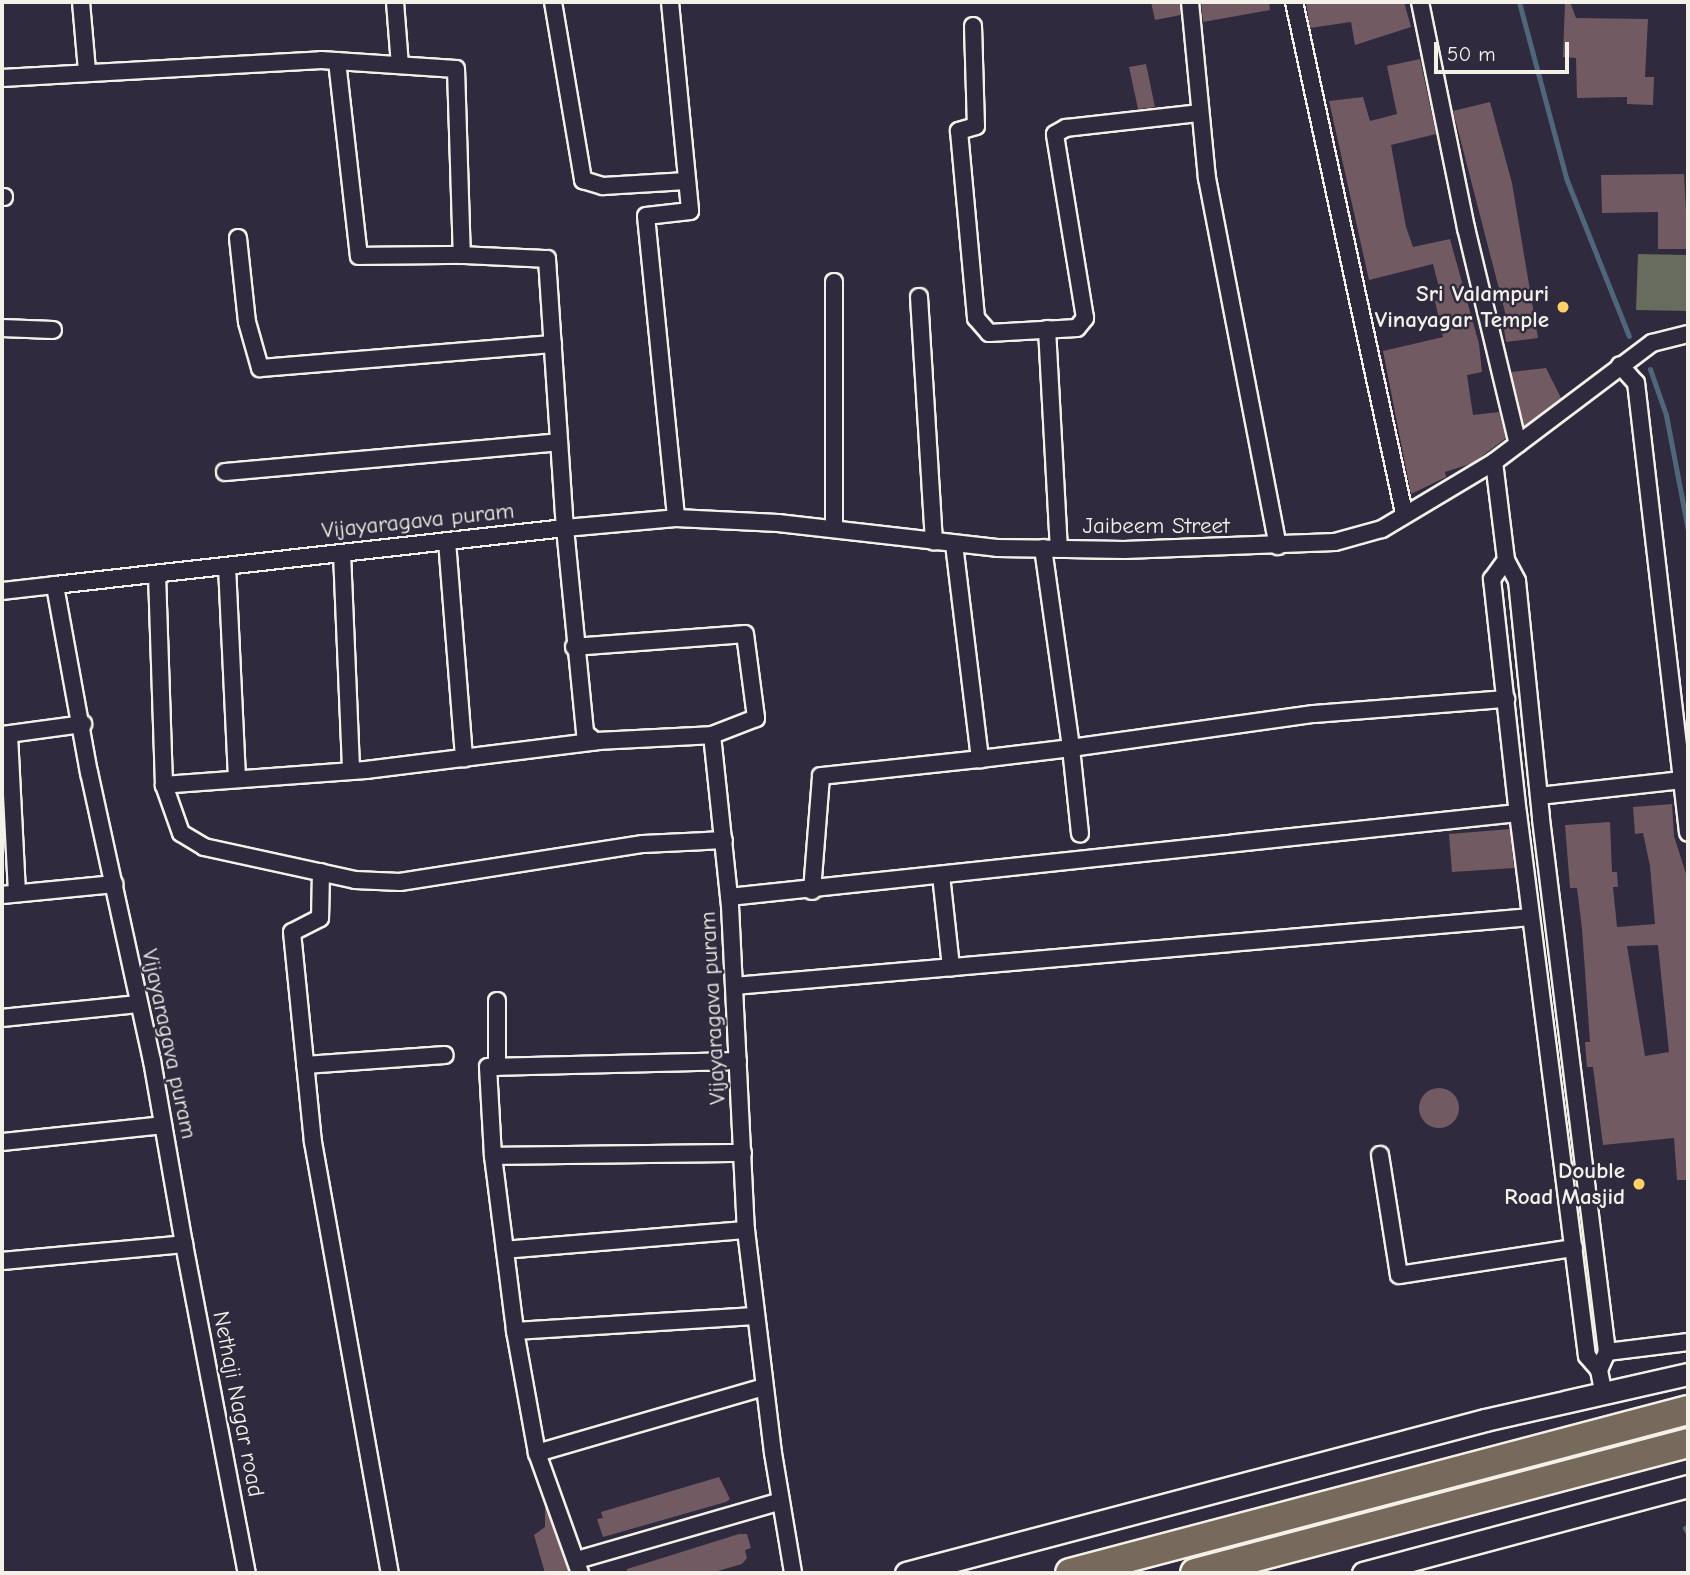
<!DOCTYPE html>
<style>
body{margin:0}
#map{position:relative;width:1690px;height:1575px;overflow:hidden;background:#2f2a3d;font-family:"Comic Neue",sans-serif}
div>[style]{position:absolute}
[style*='--x']{left:calc(var(--x)*1px);top:calc(var(--y)*1px);width:calc(var(--w)*1px);rotate:calc(var(--a)*1deg)}
.green>*{inset:0;background:#676c5e}
.stream>*{height:5px;margin:-2.5px;padding:0 2.5px;transform-origin:2.5px;border-radius:2.5px;background:#50677b}
.building>*{inset:0;background:#725a63}
.round{border-radius:50%}
.roads{filter:drop-shadow(2px 0 #f4f1e8) drop-shadow(-2px 0 #f4f1e8) drop-shadow(0 2px #f4f1e8) drop-shadow(0 -2px #f4f1e8)}
.street>*{height:16px;margin:-8px;padding:0 8px;transform-origin:8px;border-radius:8px;background:#2f2a3d}
.secondary>*{height:21px;margin:-10.5px;padding:0 10.5px;transform-origin:10.5px;border-radius:10.5px;background:#2f2a3d}
.highway>*{height:28px;margin:-14px;padding:0 14px;transform-origin:14px;border-radius:14px;background:#77695c}
.dots>*{width:19px;height:19px;translate:-50% -50%;box-sizing:border-box;border:4px solid #2f2a3d;border-radius:50%}
span{translate:-50% -50%;white-space:nowrap;text-align:center;line-height:1.15;-webkit-text-stroke:5px #2f2a3d;paint-order:stroke}
.poi-label{font-size:23px;color:#f4f1e8;font-weight:700}
.right{translate:-100% -50%;text-align:right}
.street-label{font-size:23px;color:#f4f1e8}
.frame{position:absolute;inset:0;border:4px solid #f4f1e8;pointer-events:none}
.scale{position:absolute;left:1434px;top:42px;width:135px;height:32px;box-sizing:border-box;border:4px solid #f4f1e8;border-top:0;padding-left:9px;font-size:21px;line-height:24px;white-space:nowrap;color:#f4f1e8;-webkit-text-stroke:5px #2f2a3d;paint-order:stroke}
</style>
<div id="map">
<div class="green">
<div style="clip-path:polygon(1638px 254px,1688px 255px,1688px 311px,1636px 310px)"></div>
</div>
<div class="stream">
<div style="--x:1519;--y:2;--w:182;--a:75"></div>
<div style="--x:1566;--y:178;--w:170;--a:68.3"></div>
<div style="--x:1650;--y:369;--w:49;--a:70.8"></div>
<div style="--x:1666;--y:415;--w:117;--a:79.2"></div>
<div style="--x:1685;--y:1528;--w:6;--a:59"></div>
</div>
<div class="building">
<div style="clip-path:polygon(1151px 2px,1180px 2px,1181px 15px,1155px 20px)"></div>
<div style="clip-path:polygon(1201px 2px,1269px 2px,1270px 10px,1203px 22px)"></div>
<div style="clip-path:polygon(1306px 2px,1404px 2px,1411px 27px,1355px 45px,1351px 22px,1310px 28px)"></div>
<div style="clip-path:polygon(1565px 2px,1570px 2px,1576px 18px,1648px 19px,1645px 77px,1654px 77px,1653px 105px,1627px 104px,1627px 97px,1577px 98px,1576px 58px,1563px 57px)"></div>
<div style="clip-path:polygon(1420px 59px,1436px 134px,1391px 145px,1406px 227px,1413px 247px,1450px 239px,1479px 344px,1482px 372px,1467px 375px,1473px 415px,1499px 412px,1506px 438px,1473px 463px,1445px 472px,1446px 477px,1411px 494px,1383px 351px,1443px 337px,1435px 301px,1442px 299px,1433px 264px,1369px 280px,1329px 101px,1363px 97px,1370px 121px,1397px 114px,1387px 66px)"></div>
<div style="clip-path:polygon(1146px 64px,1155px 107px,1138px 109px,1129px 67px)"></div>
<div style="clip-path:polygon(1490px 102px,1512px 183px,1538px 338px,1506px 342px,1502px 316px,1506px 316px,1453px 111px)"></div>
<div style="clip-path:polygon(1684px 174px,1688px 249px,1658px 249px,1658px 212px,1602px 213px,1601px 175px)"></div>
<div style="clip-path:polygon(1546px 368px,1561px 398px,1524px 426px,1511px 372px)"></div>
<div style="clip-path:polygon(evenodd,1672px 804px,1674px 836px,1688px 880px,1688px 1180px,1677px 1180px,1674px 1138px,1603px 1145px,1593px 1067px,1587px 1067px,1585px 1042px,1590px 1042px,1582px 929px,1577px 888px,1570px 888px,1565px 825px,1610px 822px,1612px 872px,1617px 872px,1618px 887px,1613px 887px,1617px 927px,1655px 924px,1650px 866px,1643px 833px,1635px 834px,1633px 807px,1672px 804px,1658px 945px,1669px 1052px,1645px 1056px,1627px 946px,1658px 945px)"></div>
<div style="clip-path:polygon(1510px 829px,1514px 868px,1452px 872px,1449px 834px)"></div>
<div class="round" style="left:1419px;top:1088px;width:40px;height:40px"></div>
<div style="clip-path:polygon(719px 1477px,730px 1499px,726px 1502px,603px 1537px,597px 1519px,603px 1518px,601px 1512px)"></div>
<div style="clip-path:polygon(545px 1506px,569px 1573px,545px 1573px,534px 1535px,545px 1527px)"></div>
<div style="clip-path:polygon(739px 1534px,747px 1534px,751px 1548px,745px 1550px,747px 1558px,742px 1564px,711px 1573px,627px 1573px,627px 1569px)"></div>
</div>
<div class="roads">
<div class="street">
<div style="--x:81;--y:2;--w:69;--a:85"></div>
<div style="--x:395;--y:2;--w:63;--a:85.5"></div>
<div style="--x:553;--y:2;--w:181;--a:80.4"></div>
<div style="--x:583;--y:180;--w:21;--a:17"></div>
<div style="--x:603;--y:186;--w:84;--a:-3.4"></div>
<div style="--x:670;--y:2;--w:210;--a:84.5"></div>
<div style="--x:690;--y:211;--w:44;--a:173.5"></div>
<div style="--x:646;--y:216;--w:303;--a:84.3"></div>
<div style="--x:1190;--y:2;--w:177;--a:84.5"></div>
<div style="--x:1207;--y:178;--w:375;--a:79.1"></div>
<div style="--x:1294;--y:2;--w:523;--a:77.85"></div>
<div style="--x:1420;--y:2;--w:231;--a:78.5"></div>
<div style="--x:1466;--y:228;--w:222;--a:76.5"></div>
<div style="--x:973;--y:26;--w:100;--a:88.3"></div>
<div style="--x:976;--y:126;--w:18;--a:164"></div>
<div style="--x:959;--y:131;--w:188;--a:84.8"></div>
<div style="--x:976;--y:318;--w:20;--a:49"></div>
<div style="--x:989;--y:333;--w:88;--a:-3.3"></div>
<div style="--x:1077;--y:328;--w:13;--a:-51"></div>
<div style="--x:1085;--y:318;--w:186;--a:-99.3"></div>
<div style="--x:1055;--y:134;--w:13;--a:-29"></div>
<div style="--x:1066;--y:128;--w:134;--a:-6.4"></div>
<div style="--x:337;--y:61;--w:196;--a:83.6"></div>
<div style="--x:359;--y:256;--w:103;--a:-0.6"></div>
<div style="--x:2;--y:78;--w:320;--a:-3.2"></div>
<div style="--x:321;--y:60;--w:135;--a:3.8"></div>
<div style="--x:456;--y:69;--w:186;--a:88.2"></div>
<div style="--x:462;--y:255;--w:85;--a:2.7"></div>
<div style="--x:547;--y:259;--w:270;--a:86.2"></div>
<div style="--x:565;--y:528;--w:111;--a:-5.1"></div>
<div style="--x:676;--y:518;--w:102;--a:2.8"></div>
<div style="--x:778;--y:523;--w:220;--a:6.5"></div>
<div style="--x:997;--y:548;--w:127;--a:0.9"></div>
<div style="--x:1124;--y:550;--w:211;--a:-2.2"></div>
<div style="--x:1335;--y:542;--w:49;--a:-15.5"></div>
<div style="--x:1382;--y:529;--w:131;--a:-30.9"></div>
<div style="--x:1494;--y:462;--w:198;--a:-37"></div>
<div style="--x:1652;--y:343;--w:37;--a:-14"></div>
<div style="--x:2;--y:197;--w:2;--a:0"></div>
<div style="--x:238;--y:238;--w:84;--a:83.9"></div>
<div style="--x:247;--y:322;--w:48;--a:74.2"></div>
<div style="--x:260;--y:368;--w:294;--a:-4.7"></div>
<div style="--x:834;--y:282;--w:247;--a:90"></div>
<div style="--x:919;--y:297;--w:245;--a:86.5"></div>
<div style="--x:2;--y:328;--w:51;--a:2.2"></div>
<div style="--x:1047;--y:329;--w:220;--a:86.9"></div>
<div style="--x:1494;--y:462;--w:99;--a:83"></div>
<div style="--x:1506;--y:560;--w:24;--a:62"></div>
<div style="--x:1517;--y:581;--w:239;--a:84.2"></div>
<div style="--x:1541;--y:819;--w:537;--a:82.94"></div>
<div style="--x:1607;--y:1352;--w:20;--a:114"></div>
<div style="--x:225;--y:472;--w:335;--a:-5.1"></div>
<div style="--x:447;--y:541;--w:218;--a:85.5"></div>
<div style="--x:954;--y:544;--w:217;--a:83.1"></div>
<div style="--x:980;--y:759;--w:92;--a:-6.9"></div>
<div style="--x:1071;--y:748;--w:86;--a:84"></div>
<div style="--x:1043;--y:548;--w:202;--a:82"></div>
<div style="--x:1071;--y:748;--w:245;--a:-8"></div>
<div style="--x:1314;--y:714;--w:193;--a:-4.5"></div>
<div style="--x:342;--y:553;--w:218;--a:87.6"></div>
<div style="--x:1506;--y:560;--w:24;--a:126"></div>
<div style="--x:1492;--y:579;--w:235;--a:83.7"></div>
<div style="--x:1518;--y:813;--w:547;--a:82.76"></div>
<div style="--x:1587;--y:1356;--w:18;--a:49"></div>
<div style="--x:1599;--y:1370;--w:25;--a:79"></div>
<div style="--x:227;--y:566;--w:213;--a:87.3"></div>
<div style="--x:157;--y:574;--w:211;--a:88.1"></div>
<div style="--x:2;--y:591;--w:53;--a:-6.5"></div>
<div style="--x:574;--y:647;--w:171;--a:-4.3"></div>
<div style="--x:745;--y:634;--w:85;--a:82.5"></div>
<div style="--x:756;--y:718;--w:47;--a:158.9"></div>
<div style="--x:2;--y:735;--w:82;--a:-7.7"></div>
<div style="--x:9;--y:735;--w:158;--a:87.1"></div>
<div style="--x:599;--y:741;--w:235;--a:172.9"></div>
<div style="--x:366;--y:770;--w:203;--a:175.8"></div>
<div style="--x:164;--y:785;--w:51;--a:70.5"></div>
<div style="--x:181;--y:833;--w:27;--a:31"></div>
<div style="--x:204;--y:847;--w:155;--a:12.3"></div>
<div style="--x:355;--y:880;--w:45;--a:2.5"></div>
<div style="--x:400;--y:882;--w:246;--a:-8.9"></div>
<div style="--x:643;--y:844;--w:81;--a:-2.8"></div>
<div style="--x:1682;--y:780;--w:53;--a:83.5"></div>
<div style="--x:1539;--y:796;--w:144;--a:-6.4"></div>
<div style="--x:1682;--y:780;--w:400;--a:-96.6"></div>
<div style="--x:1636;--y:383;--w:24;--a:-132"></div>
<div style="--x:321;--y:872;--w:46;--a:91.2"></div>
<div style="--x:320;--y:918;--w:31;--a:153"></div>
<div style="--x:292;--y:932;--w:211;--a:84.3"></div>
<div style="--x:313;--y:1142;--w:438;--a:79.9"></div>
<div style="--x:941;--y:875;--w:93;--a:83.8"></div>
<div style="--x:812;--y:891;--w:115;--a:-85.5"></div>
<div style="--x:821;--y:776;--w:160;--a:-6.1"></div>
<div style="--x:2;--y:895;--w:113;--a:-5.6"></div>
<div style="--x:729;--y:897;--w:793;--a:-6.08"></div>
<div style="--x:734;--y:986;--w:800;--a:-4.95"></div>
<div style="--x:497;--y:1001;--w:66;--a:90"></div>
<div style="--x:2;--y:1018;--w:136;--a:-5.9"></div>
<div style="--x:738;--y:1061;--w:250;--a:178.6"></div>
<div style="--x:488;--y:1067;--w:89;--a:86.8"></div>
<div style="--x:493;--y:1156;--w:250;--a:-0.7"></div>
<div style="--x:305;--y:1065;--w:140;--a:-4.1"></div>
<div style="--x:2;--y:1142;--w:162;--a:-6"></div>
<div style="--x:1380;--y:1155;--w:121;--a:81"></div>
<div style="--x:1399;--y:1275;--w:177;--a:-8.8"></div>
<div style="--x:493;--y:1156;--w:176;--a:82.8"></div>
<div style="--x:515;--y:1331;--w:240;--a:-3.6"></div>
<div style="--x:746;--y:1230;--w:225;--a:83.1"></div>
<div style="--x:773;--y:1453;--w:122;--a:80.5"></div>
<div style="--x:184;--y:1244;--w:335;--a:79.2"></div>
<div style="--x:2;--y:1261;--w:183;--a:-5.3"></div>
<div style="--x:184;--y:1244;--w:186;--a:-99.9"></div>
<div style="--x:152;--y:1061;--w:295;--a:-102.3"></div>
<div style="--x:89;--y:773;--w:191;--a:-100.3"></div>
<div style="--x:55;--y:585;--w:513;--a:-6.38"></div>
<div style="--x:565;--y:528;--w:206;--a:84.4"></div>
<div style="--x:585;--y:733;--w:13;--a:39"></div>
<div style="--x:595;--y:741;--w:117;--a:-2.9"></div>
<div style="--x:712;--y:735;--w:172;--a:84"></div>
<div style="--x:730;--y:906;--w:324;--a:87.2"></div>
<div style="--x:746;--y:1230;--w:242;--a:175.3"></div>
<div style="--x:515;--y:1331;--w:124;--a:79.8"></div>
<div style="--x:1607;--y:1352;--w:82;--a:-7"></div>
<div style="--x:577;--y:1560;--w:212;--a:-16.1"></div>
<div style="--x:580;--y:1573;--w:127;--a:-109.7"></div>
<div style="--x:537;--y:1453;--w:236;--a:-16.2"></div>
</div>
<div class="secondary">
<div style="--x:906;--y:1573;--w:599;--a:-14.8"></div>
<div style="--x:1485;--y:1420;--w:208;--a:-12.8"></div>
<div style="--x:1363;--y:1573;--w:336;--a:-15"></div>
</div>
<div class="highway">
<div style="--x:1070;--y:1573;--w:639;--a:-14.78"></div>
<div style="--x:1195;--y:1573;--w:510;--a:-14.77"></div>
</div>
</div>
<div class="dots">
<div style="left:1563px;top:307px;background:#ffd166"></div>
<div style="left:1639px;top:1184px;background:#ffd166"></div>
</div>
<div class="poi-label">
<span class="right" style="left:1549px;top:307px">Sri Valampuri<br>Vinayagar Temple</span>
<span class="right" style="left:1625px;top:1184px">Double<br>Road Masjid</span>
</div>
<div class="street-label">
<span style="left:418px;top:521px;rotate:-6deg">Vijayaragava puram</span>
<span style="left:1156px;top:526px">Jaibeem Street</span>
<span style="left:713px;top:1008px;rotate:-93deg">Vijayaragava puram</span>
<span style="left:169px;top:1044px;rotate:78deg">Vijayaragava puram</span>
<span style="left:238px;top:1404px;rotate:79deg">Nethaji Nagar road</span>
</div>
<div class="frame"></div>
<div class="scale">50 m</div>
</div>
